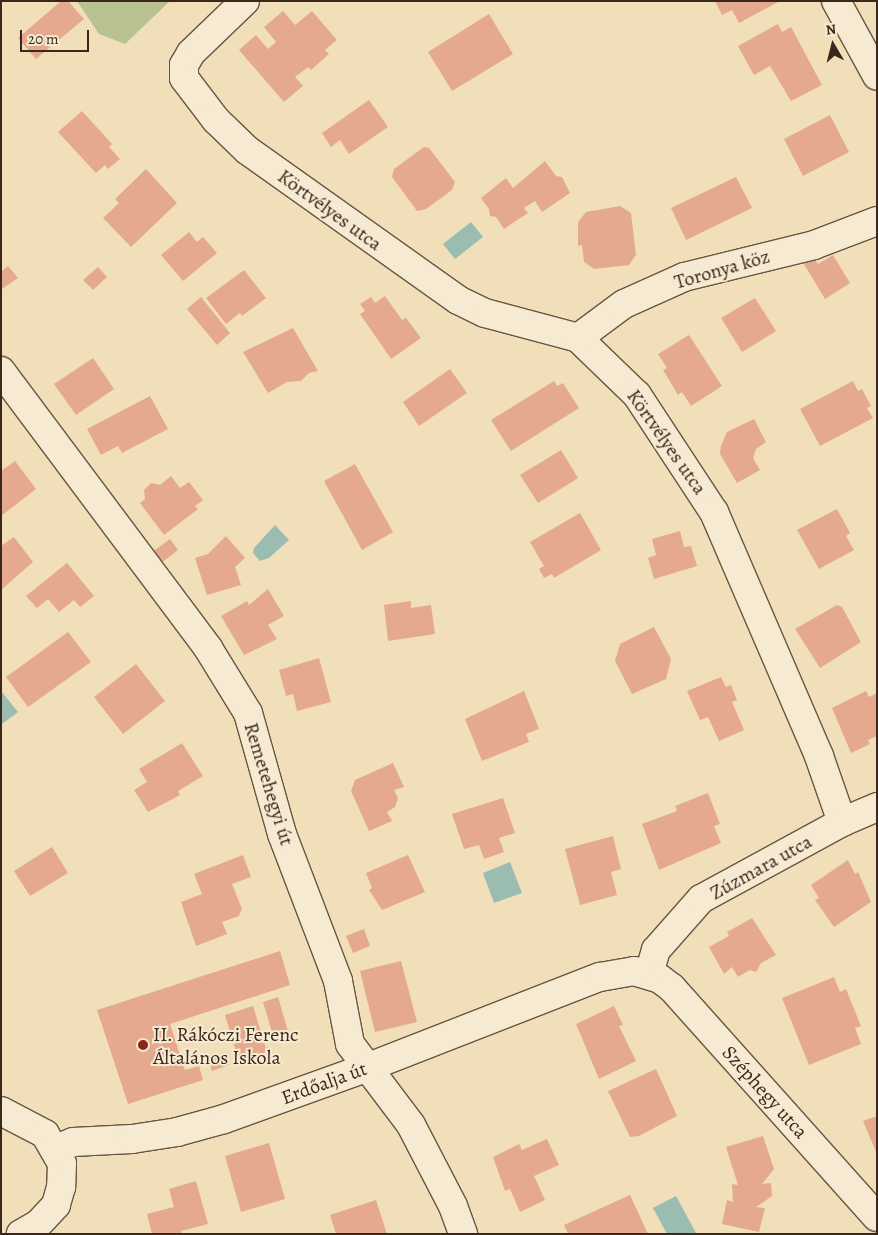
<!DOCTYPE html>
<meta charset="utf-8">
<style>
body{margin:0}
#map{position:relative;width:878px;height:1235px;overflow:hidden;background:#f1dfb9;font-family:Alegreya,serif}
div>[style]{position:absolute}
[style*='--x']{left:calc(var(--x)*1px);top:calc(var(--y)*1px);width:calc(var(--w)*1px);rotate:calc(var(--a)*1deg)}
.green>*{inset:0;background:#b8c291}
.water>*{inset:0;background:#9bbcb1}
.building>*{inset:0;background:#e5aa8d}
.roads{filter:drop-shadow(1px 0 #695542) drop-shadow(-1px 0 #695542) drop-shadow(0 1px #695542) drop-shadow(0 -1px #695542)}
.minor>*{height:28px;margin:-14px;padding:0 14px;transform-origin:14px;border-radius:14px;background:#f6ead2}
.dots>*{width:14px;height:14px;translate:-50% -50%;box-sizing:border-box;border:2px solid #f6ead2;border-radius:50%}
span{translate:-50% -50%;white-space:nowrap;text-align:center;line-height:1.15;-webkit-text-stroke:4px #f6ead2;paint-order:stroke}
.street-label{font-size:20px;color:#3c271b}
.poi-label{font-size:20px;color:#3c271b}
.left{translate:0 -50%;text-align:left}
.frame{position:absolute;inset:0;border:2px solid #3c271b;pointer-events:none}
.north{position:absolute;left:808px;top:20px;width:50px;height:50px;-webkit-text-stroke:4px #f6ead2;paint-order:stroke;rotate:352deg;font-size:14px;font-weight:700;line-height:20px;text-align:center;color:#3c271b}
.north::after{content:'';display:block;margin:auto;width:18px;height:22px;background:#3c271b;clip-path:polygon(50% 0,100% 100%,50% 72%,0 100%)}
.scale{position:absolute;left:20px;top:30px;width:69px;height:22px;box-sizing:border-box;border:2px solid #3c271b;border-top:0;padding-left:6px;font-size:15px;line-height:18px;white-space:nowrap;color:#3c271b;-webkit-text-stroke:4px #f6ead2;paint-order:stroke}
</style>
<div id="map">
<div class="green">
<div style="clip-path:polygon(77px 1px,170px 1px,125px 44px,99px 34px)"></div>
</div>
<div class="water">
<div style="clip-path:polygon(471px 222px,483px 237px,455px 259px,443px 244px)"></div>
<div style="clip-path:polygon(275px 525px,289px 540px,269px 558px,260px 561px,253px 553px,254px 548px)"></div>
<div style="clip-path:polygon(1px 691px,18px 712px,2px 724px,1px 722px)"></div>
<div style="clip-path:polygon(510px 862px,522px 893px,494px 903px,483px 873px)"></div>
<div style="clip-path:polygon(676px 1196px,696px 1233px,667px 1234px,653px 1208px)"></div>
</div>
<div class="building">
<div style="clip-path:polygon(61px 1px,68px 1px,84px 19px,36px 59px,18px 38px)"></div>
<div style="clip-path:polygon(715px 1px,780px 1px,739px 23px,732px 10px,722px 15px)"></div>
<div style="clip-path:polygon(283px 11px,295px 25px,312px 11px,337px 40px,325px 50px,329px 54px,311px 70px,308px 67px,295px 77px,303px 86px,284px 102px,239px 50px,256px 35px,268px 49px,276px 42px,264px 27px)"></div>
<div style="clip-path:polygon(489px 14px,513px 54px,452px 91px,428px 52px)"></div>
<div style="clip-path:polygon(778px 24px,782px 32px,791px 27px,822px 85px,791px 101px,770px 66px,754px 75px,738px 46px)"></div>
<div style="clip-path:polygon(369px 100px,388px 127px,349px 154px,340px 140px,331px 147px,322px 133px)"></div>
<div style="clip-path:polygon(82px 111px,112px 144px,109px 147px,120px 159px,108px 169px,105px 165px,96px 173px,58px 132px)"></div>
<div style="clip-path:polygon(830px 115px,849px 152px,803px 176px,784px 139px)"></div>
<div style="clip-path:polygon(424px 147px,429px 148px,455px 182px,452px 190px,426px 209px,417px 211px,392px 177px,394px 169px)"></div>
<div style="clip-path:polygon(545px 161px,556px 176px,562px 177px,570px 193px,542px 212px,535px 201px,524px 208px,528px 213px,504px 229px,496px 217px,490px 216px,489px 209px,481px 198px,506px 178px,513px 188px)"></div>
<div style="clip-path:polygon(146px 169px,177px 203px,131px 247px,103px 218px,119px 203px,115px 199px)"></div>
<div style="clip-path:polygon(736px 177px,752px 208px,686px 240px,671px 208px)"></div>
<div style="clip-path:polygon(620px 206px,631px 213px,636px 255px,629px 265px,594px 269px,584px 262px,582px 245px,578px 246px,578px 222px,586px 212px)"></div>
<div style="clip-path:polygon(189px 232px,197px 242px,203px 237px,217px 253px,183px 281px,161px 255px)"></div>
<div style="clip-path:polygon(833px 255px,850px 283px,825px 299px,801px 259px,813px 257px,818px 264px)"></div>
<div style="clip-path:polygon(8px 266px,18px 278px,2px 289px,1px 272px)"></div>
<div style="clip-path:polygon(98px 267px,107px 277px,93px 290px,83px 280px)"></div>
<div style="clip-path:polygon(244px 270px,266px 298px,242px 316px,240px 313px,226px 324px,206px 298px)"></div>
<div style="clip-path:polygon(385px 296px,402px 320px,406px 318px,421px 338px,391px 359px,360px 314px,365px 311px,360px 304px,371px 297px,375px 303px)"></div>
<div style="clip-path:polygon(201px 297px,230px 333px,217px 345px,187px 309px)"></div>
<div style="clip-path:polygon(755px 298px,776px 331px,742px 352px,721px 318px)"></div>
<div style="clip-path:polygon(293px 328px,318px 371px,309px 373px,301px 381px,287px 382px,268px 393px,243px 352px)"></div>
<div style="clip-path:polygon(689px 335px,722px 386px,691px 406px,682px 392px,678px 395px,663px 370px,667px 368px,658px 354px)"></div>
<div style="clip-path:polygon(93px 358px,114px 389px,76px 415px,54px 384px)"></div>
<div style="clip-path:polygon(450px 369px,467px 393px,419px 426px,403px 402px)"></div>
<div style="clip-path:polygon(554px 381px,557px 386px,563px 383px,579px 408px,511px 451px,491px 420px)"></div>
<div style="clip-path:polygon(853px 381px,858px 391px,862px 389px,871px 406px,867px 408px,873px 418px,820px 446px,800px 409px)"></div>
<div style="clip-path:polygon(150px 396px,168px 429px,122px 453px,118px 446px,101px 455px,87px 429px)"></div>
<div style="clip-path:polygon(754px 419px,766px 442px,756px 449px,753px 458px,760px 470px,737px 483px,720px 454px,721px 446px,727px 432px)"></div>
<div style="clip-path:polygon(561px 450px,578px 478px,538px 503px,520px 475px)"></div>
<div style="clip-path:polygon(15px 461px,36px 489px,1px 516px,1px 471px)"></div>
<div style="clip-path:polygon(355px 464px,393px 532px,362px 550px,324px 481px)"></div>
<div style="clip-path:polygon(171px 476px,180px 488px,189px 482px,203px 500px,195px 506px,198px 509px,164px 535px,140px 503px,145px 499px,144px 490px,151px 483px,160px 485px)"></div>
<div style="clip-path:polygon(837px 509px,850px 533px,846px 536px,854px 550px,819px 569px,797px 530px)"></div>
<div style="clip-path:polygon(580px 513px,601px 550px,554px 578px,552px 574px,544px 578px,539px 569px,544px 566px,530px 542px)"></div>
<div style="clip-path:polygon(680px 531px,684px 547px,691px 546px,697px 566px,654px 579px,648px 558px,656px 555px,652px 539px)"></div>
<div style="clip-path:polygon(226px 536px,245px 558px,235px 567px,241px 585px,207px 595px,195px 558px,208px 554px)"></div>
<div style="clip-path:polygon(14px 537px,33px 562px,1px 590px,1px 546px)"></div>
<div style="clip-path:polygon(170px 539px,178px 550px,160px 564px,151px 553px)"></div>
<div style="clip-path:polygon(67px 563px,94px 596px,80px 607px,74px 600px,59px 612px,48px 599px,37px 608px,26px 596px)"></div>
<div style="clip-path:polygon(268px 589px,284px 616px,268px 625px,277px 639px,244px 655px,221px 616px,247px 601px,249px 605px)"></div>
<div style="clip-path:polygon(411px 601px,411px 608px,431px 605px,435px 634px,388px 641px,384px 605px)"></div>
<div style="clip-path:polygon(837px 605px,842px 607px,861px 642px,820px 668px,795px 629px)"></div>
<div style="clip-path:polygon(654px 627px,671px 659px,666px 679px,632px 694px,615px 661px,620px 644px)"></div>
<div style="clip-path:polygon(68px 632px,91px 662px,28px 707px,6px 677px)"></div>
<div style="clip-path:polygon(319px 658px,331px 702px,297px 711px,293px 694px,286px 696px,279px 670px)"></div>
<div style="clip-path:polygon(136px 664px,165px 701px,123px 734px,94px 697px)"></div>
<div style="clip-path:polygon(721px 677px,726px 687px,731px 685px,737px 700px,732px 702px,744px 730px,719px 741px,708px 717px,700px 720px,687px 691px)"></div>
<div style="clip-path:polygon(524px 691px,539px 729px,526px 734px,529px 742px,482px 761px,465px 719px)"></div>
<div style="clip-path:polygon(866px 691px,869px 697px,877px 693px,877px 736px,868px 740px,870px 744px,851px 753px,832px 708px)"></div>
<div style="clip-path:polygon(182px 743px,203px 776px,178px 791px,180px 795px,148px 812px,134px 790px,147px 782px,139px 769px)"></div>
<div style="clip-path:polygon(393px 763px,404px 787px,394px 790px,398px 798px,395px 807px,387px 812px,392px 821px,369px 831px,351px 791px,355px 780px)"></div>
<div style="clip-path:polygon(708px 793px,720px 824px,714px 826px,721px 843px,659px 870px,642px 824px,677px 811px,675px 806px)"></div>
<div style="clip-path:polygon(503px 798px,515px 833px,499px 838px,504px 852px,484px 859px,479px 845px,464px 849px,452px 814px)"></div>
<div style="clip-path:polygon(613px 836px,621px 869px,611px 872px,617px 895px,580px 905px,565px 849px)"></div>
<div style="clip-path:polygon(52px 847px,68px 873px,30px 896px,14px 871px)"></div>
<div style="clip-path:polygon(243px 855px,251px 877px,232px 884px,242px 909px,239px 916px,222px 922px,227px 934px,196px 946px,181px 902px,202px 894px,194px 874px)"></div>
<div style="clip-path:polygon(408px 855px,425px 892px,382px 910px,369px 890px,372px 888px,366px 873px)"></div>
<div style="clip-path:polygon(848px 860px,855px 874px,858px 872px,871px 902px,834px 927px,815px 900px,819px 898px,811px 885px)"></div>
<div style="clip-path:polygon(752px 918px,776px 955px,761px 963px,756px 972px,750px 970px,738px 977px,732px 967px,724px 974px,709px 947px,729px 936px,727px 932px)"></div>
<div style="clip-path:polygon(364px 929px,370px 946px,353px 953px,346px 936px)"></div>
<div style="clip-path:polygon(280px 951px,290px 985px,170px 1024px,185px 1070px,199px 1066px,203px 1080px,128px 1104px,97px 1010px)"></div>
<div style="clip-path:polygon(401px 961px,417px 1022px,375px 1032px,360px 971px)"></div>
<div style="clip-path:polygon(834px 977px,840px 992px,846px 989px,861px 1026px,855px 1028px,861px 1044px,809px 1065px,782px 998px)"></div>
<div style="clip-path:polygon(278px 997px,289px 1035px,274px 1039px,263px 1002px)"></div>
<div style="clip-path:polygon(253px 1006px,267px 1052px,239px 1061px,225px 1015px)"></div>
<div style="clip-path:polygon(614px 1006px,623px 1025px,619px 1026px,636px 1061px,599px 1079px,576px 1024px)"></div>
<div style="clip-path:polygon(226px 1055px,229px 1065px,212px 1071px,209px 1060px)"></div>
<div style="clip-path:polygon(656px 1069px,677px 1116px,639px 1136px,630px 1137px,608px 1091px)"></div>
<div style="clip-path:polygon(877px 1116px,877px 1154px,863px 1121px)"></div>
<div style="clip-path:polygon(763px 1136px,774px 1169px,762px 1184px,771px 1183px,772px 1196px,756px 1207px,765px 1208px,759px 1232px,722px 1224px,727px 1200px,733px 1202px,732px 1184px,738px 1185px,726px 1147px)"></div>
<div style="clip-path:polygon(547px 1139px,559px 1165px,534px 1176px,545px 1200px,520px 1212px,510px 1189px,505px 1191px,493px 1157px,519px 1144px,522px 1150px)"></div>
<div style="clip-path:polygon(269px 1143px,285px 1199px,241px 1212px,225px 1156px)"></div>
<div style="clip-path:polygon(196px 1181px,208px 1224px,181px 1231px,182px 1234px,152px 1234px,147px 1214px,174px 1207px,169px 1189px)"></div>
<div style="clip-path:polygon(630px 1195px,648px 1234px,568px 1234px,564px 1225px)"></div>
<div style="clip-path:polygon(376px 1200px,387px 1234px,336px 1234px,330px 1215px)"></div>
</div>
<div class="roads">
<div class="minor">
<div style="--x:245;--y:1;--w:75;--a:136.1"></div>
<div style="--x:191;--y:53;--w:14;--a:120"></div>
<div style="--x:184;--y:65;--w:13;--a:90"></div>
<div style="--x:184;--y:78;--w:53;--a:52.7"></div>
<div style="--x:216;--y:120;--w:43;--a:44.1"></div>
<div style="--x:247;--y:150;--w:259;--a:35.4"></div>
<div style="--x:458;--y:300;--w:30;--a:26"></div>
<div style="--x:485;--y:313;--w:96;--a:15"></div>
<div style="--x:578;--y:338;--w:82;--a:44"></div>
<div style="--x:637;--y:395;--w:140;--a:56.7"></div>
<div style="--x:714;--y:512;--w:266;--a:66.7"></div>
<div style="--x:819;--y:756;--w:70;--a:70.8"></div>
<div style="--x:836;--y:1;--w:85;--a:61.3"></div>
<div style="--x:578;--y:338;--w:57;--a:-36.5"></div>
<div style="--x:624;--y:304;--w:66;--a:-24.2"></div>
<div style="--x:684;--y:277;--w:134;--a:-13.8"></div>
<div style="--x:814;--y:245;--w:67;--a:-20.9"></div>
<div style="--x:1;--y:371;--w:346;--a:53.2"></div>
<div style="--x:208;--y:648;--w:76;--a:58.4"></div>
<div style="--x:248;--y:713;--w:126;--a:74.3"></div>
<div style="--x:282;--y:834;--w:157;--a:69.1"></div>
<div style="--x:338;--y:981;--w:64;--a:79.2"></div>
<div style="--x:350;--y:1044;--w:101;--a:53"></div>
<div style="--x:411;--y:1125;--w:91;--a:62.6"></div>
<div style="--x:453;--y:1206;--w:30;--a:70"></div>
<div style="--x:649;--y:974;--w:25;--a:-74"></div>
<div style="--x:656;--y:950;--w:68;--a:-48.6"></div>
<div style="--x:701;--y:899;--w:161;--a:-28.6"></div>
<div style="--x:842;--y:822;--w:38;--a:-23"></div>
<div style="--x:1;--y:1111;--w:50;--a:27.6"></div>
<div style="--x:45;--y:1134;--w:34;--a:60"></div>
<div style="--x:62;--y:1164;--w:23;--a:92"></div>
<div style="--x:61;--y:1187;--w:19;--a:106"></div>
<div style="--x:56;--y:1205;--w:26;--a:133"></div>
<div style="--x:38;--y:1224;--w:20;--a:150"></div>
<div style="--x:56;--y:1149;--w:18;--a:-22"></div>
<div style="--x:73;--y:1142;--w:59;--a:-2.9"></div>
<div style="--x:132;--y:1139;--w:46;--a:-8.8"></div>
<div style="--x:177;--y:1132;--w:49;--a:-15.5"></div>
<div style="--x:224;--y:1119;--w:151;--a:-19.8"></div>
<div style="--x:366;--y:1068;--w:251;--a:-21.3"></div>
<div style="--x:600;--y:977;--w:35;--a:-10"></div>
<div style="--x:634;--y:971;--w:27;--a:17"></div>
<div style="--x:660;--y:979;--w:15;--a:37"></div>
<div style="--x:672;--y:988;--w:307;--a:48.2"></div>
</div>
</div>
<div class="dots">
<div style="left:143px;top:1045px;background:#8f2418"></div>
</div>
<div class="street-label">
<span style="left:330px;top:210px;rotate:36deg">Körtvélyes utca</span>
<span style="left:722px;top:269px;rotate:-16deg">Toronya köz</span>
<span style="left:667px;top:442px;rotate:55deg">Körtvélyes utca</span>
<span style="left:269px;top:784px;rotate:73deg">Remetehegyi út</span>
<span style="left:761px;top:867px;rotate:-29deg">Zúzmara utca</span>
<span style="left:324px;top:1083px;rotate:-20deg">Erdőalja út</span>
<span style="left:765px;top:1092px;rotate:48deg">Széphegy utca</span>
</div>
<div class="poi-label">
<span class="left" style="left:153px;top:1046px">II. Rákóczi Ferenc<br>Általános Iskola</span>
</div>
<div class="frame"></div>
<div class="north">N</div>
<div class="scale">20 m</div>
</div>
